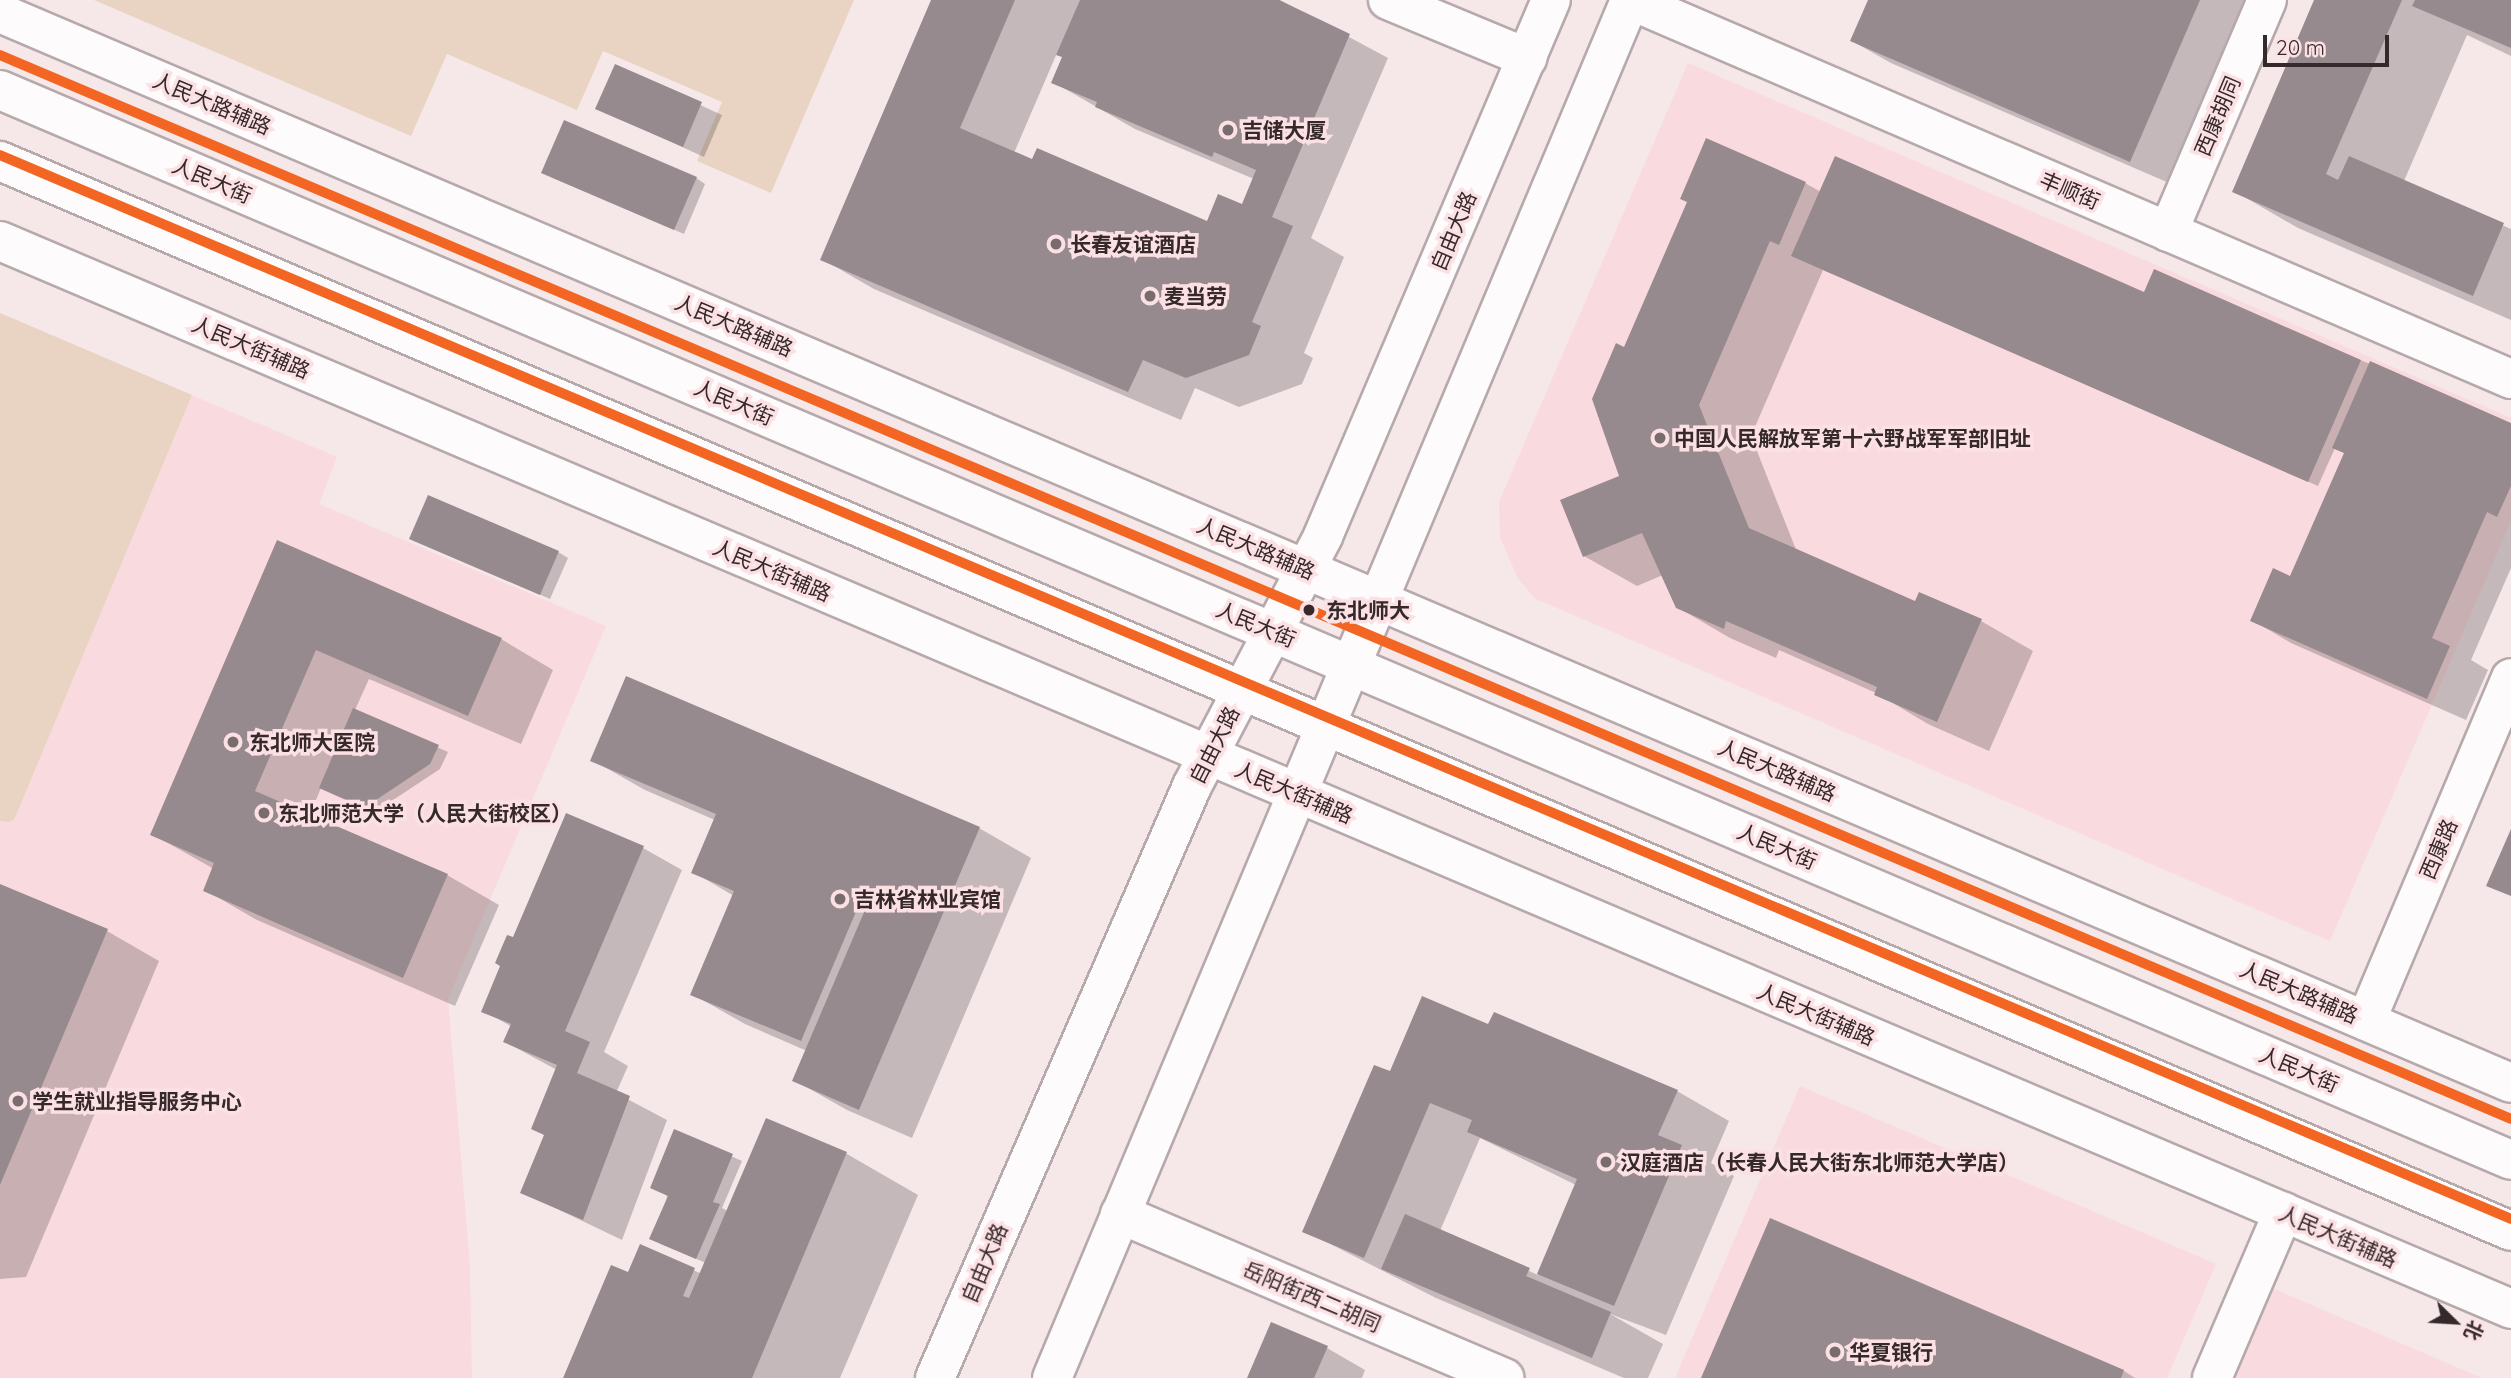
<!DOCTYPE html>
<meta charset="utf-8">
<style>
body{margin:0}
#map{position:relative;width:2511px;height:1378px;overflow:hidden;background:#f6e7e9;font-family:Quicksand,"Noto Sans SC",sans-serif}
div>[style]{position:absolute}
[style*='--x']{left:calc(var(--x)*1px);top:calc(var(--y)*1px);width:calc(var(--w)*1px);rotate:calc(var(--a)*1deg)}
.built>*{inset:0;background:#f9dbdf}
.green>*{inset:0;background:#e9d4c4}
.shadow>*{inset:0;background:#0003}
.building>*{inset:0;background:#978a8f}
.roads{filter:drop-shadow(2px 0 #b6a9ab) drop-shadow(-2px 0 #b6a9ab) drop-shadow(0 2px #b6a9ab) drop-shadow(0 -2px #b6a9ab)}
.street>*{height:38px;margin:-19px;padding:0 19px;transform-origin:19px;border-radius:19px;background:#fefbfc}
.secondary>*{height:38px;margin:-19px;padding:0 19px;transform-origin:19px;border-radius:19px;background:#fefbfc}
.primary>*{height:38px;margin:-19px;padding:0 19px;transform-origin:19px;border-radius:19px;background:#fefbfc}
.metro-1>*{height:10px;margin:-5px;padding:0 5px;transform-origin:5px;border-radius:5px;background:#f26522}
.dots>*{width:19px;height:19px;translate:-50% -50%;box-sizing:border-box;border:4px solid #fce1e4;border-radius:50%}
span{translate:-50% -50%;white-space:nowrap;text-align:center;line-height:1.15;-webkit-text-stroke:7px #fce1e4;paint-order:stroke}
.street-label{font-size:21px;color:#35292b}
.poi-label{font-size:21px;color:#35292b;font-weight:700}
.left{translate:0 -50%;text-align:left}
.stop-label{font-size:21px;color:#35292b;font-weight:700}
.north{position:absolute;left:2420px;top:1287px;width:70px;height:70px;-webkit-text-stroke:5px #fce1e4;paint-order:stroke;rotate:114deg;font-size:19px;font-weight:700;line-height:28px;text-align:center;color:#35292b}
.north::after{content:'';display:block;margin:auto;width:24px;height:32px;background:#35292b;clip-path:polygon(50% 0,100% 100%,50% 72%,0 100%)}
.scale{position:absolute;left:2263px;top:35px;width:126px;height:32px;box-sizing:border-box;border:4px solid #35292b;border-top:0;padding-left:9px;font-size:21px;line-height:24px;white-space:nowrap;color:#35292b;-webkit-text-stroke:5px #fce1e4;paint-order:stroke}
</style>
<div id="map">
<div class="built">
<div style="clip-path:polygon(1688px 63px,2511px 418px,2511px 521px,2330px 941px,1536px 599px,1518px 579px,1500px 537px,1499px 502px)"></div>
<div style="clip-path:polygon(0 313px,337px 457px,319px 504px,606px 626px,448px 999px,470px 1267px,472px 1378px,0 1378px)"></div>
<div style="clip-path:polygon(1800px 1086px,2216px 1264px,2167px 1378px,1675px 1378px)"></div>
<div style="clip-path:polygon(2272px 1288px,2482px 1378px,2234px 1378px)"></div>
</div>
<div class="green">
<div style="clip-path:polygon(94px 0,854px 0,771px 193px,697px 161px,722px 102px,603px 51px,577px 110px,447px 54px,411px 136px)"></div>
<div style="clip-path:polygon(0 313px,192px 395px,14px 820px,9px 822px,0 821px)"></div>
</div>
<div class="shadow">
<div style="clip-path:polygon(evenodd,933px 0,1280px 0,1388px 58px,1311px 238px,1344px 257px,1304px 353px,1313px 358px,1302px 384px,1239px 407px,1195px 388px,1181px 420px,874px 289px,822px 259px,933px 0,1057px 53px,1064px 57px,1053px 82px,1135px 129px,1254px 179px,1243px 206px,1208px 223px,1014px 153px,1057px 53px)"></div>
<div style="clip-path:polygon(1870px 0,2248px 0,2169px 183px,1891px 63px,1852px 41px)"></div>
<div style="clip-path:polygon(2316px 0,2511px 0,2511px 56px,2467px 35px,2404px 181px,2511px 229px,2511px 320px,2298px 228px,2234px 191px)"></div>
<div style="clip-path:polygon(615px 66px,722px 115px,704px 157px,597px 108px)"></div>
<div style="clip-path:polygon(553px 178px,696px 178px,705px 184px,684px 234px)"></div>
<div style="clip-path:polygon(1805px 183px,1821px 192px,2144px 294px,2154px 272px,2511px 424px,2511px 568px,2471px 660px,2488px 670px,2466px 720px,2291px 643px,2252px 620px,2291px 578px,2346px 454px,2335px 448px,2318px 486px,1823px 270px,1751px 436px,1797px 552px,1916px 604px,1981px 621px,2033px 651px,1989px 751px,1928px 724px,1876px 693px,1779px 650px,1776px 658px,1730px 638px,1677px 607px,1663px 575px,1637px 586px,1584px 556px,1621px 477px,1625px 349px)"></div>
<div style="clip-path:polygon(411px 539px,558px 552px,568px 558px,550px 599px)"></div>
<div style="clip-path:polygon(278px 543px,501px 639px,553px 670px,521px 744px,369px 679px,355px 710px,448px 752px,440px 769px,375px 812px,321px 788px,309px 816px,447px 875px,499px 905px,455px 1006px,257px 920px,205px 890px,214px 869px,152px 834px)"></div>
<div style="clip-path:polygon(592px 760px,979px 828px,1031px 858px,912px 1138px,847px 1110px,794px 1080px,807px 1051px,745px 1024px,692px 994px,734px 896px,693px 872px,715px 820px,645px 790px)"></div>
<div style="clip-path:polygon(567px 815px,643px 848px,682px 870px,604px 1052px,628px 1066px,616px 1093px,667px 1120px,622px 1240px,522px 1192px,546px 1135px,557px 1070px,505px 1042px,512px 1027px,484px 1011px)"></div>
<div style="clip-path:polygon(0 886px,107px 931px,159px 961px,26px 1277px,0 1279px)"></div>
<div style="clip-path:polygon(evenodd,1489px 1026px,1677px 1091px,1729px 1121px,1711px 1163px,1734px 1176px,1666px 1335px,1610px 1314px,1663px 1344px,1648px 1378px,1624px 1378px,1436px 1298px,1305px 1231px,1391px 1073px,1489px 1026px,1480px 1138px,1576px 1185px,1538px 1275px,1440px 1231px,1480px 1138px)"></div>
<div style="clip-path:polygon(767px 1120px,847px 1154px,918px 1195px,840px 1378px,565px 1378px,629px 1274px,641px 1247px,702px 1274px,706px 1263px,661px 1244px,675px 1131px,742px 1161px,722px 1208px,728px 1211px)"></div>
<div style="clip-path:polygon(1327px 1348px,1365px 1370px,1362px 1378px,1249px 1378px)"></div>
<div style="clip-path:polygon(2124px 1371px,2135px 1378px,1703px 1378px)"></div>
</div>
<div class="building">
<div style="clip-path:polygon(931px 0,1015px 0,960px 128px,1032px 159px,1037px 148px,1207px 221px,1218px 194px,1242px 204px,1256px 170px,1214px 152px,1212px 157px,1095px 107px,1097px 102px,1051px 83px,1062px 57px,1056px 55px,1080px 0,1279px 0,1350px 34px,1272px 217px,1293px 226px,1252px 322px,1261px 326px,1249px 355px,1186px 378px,1143px 360px,1128px 392px,820px 260px)"></div>
<div style="clip-path:polygon(1868px 0,2200px 0,2130px 162px,1850px 41px)"></div>
<div style="clip-path:polygon(2314px 0,2402px 0,2326px 174px,2338px 180px,2349px 156px,2504px 223px,2473px 296px,2232px 192px)"></div>
<div style="clip-path:polygon(2415px 0,2511px 0,2511px 48px,2412px 6px)"></div>
<div style="clip-path:polygon(615px 64px,702px 102px,683px 147px,595px 109px)"></div>
<div style="clip-path:polygon(564px 120px,697px 177px,674px 230px,541px 173px)"></div>
<div style="clip-path:polygon(1706px 138px,1806px 182px,1779px 245px,1770px 241px,1699px 405px,1705px 420px,1749px 528px,1915px 601px,1919px 592px,1982px 619px,1937px 722px,1874px 695px,1877px 687px,1726px 621px,1724px 629px,1676px 608px,1642px 533px,1583px 557px,1560px 500px,1619px 476px,1592px 399px,1616px 343px,1624px 347px,1687px 202px,1680px 199px)"></div>
<div style="clip-path:polygon(1835px 156px,2144px 292px,2154px 269px,2361px 360px,2308px 482px,1791px 256px)"></div>
<div style="clip-path:polygon(2370px 361px,2511px 423px,2511px 486px,2497px 517px,2487px 512px,2432px 638px,2450px 646px,2427px 699px,2250px 621px,2273px 568px,2290px 576px,2344px 453px,2332px 448px)"></div>
<div style="clip-path:polygon(428px 495px,559px 551px,540px 595px,409px 539px)"></div>
<div style="clip-path:polygon(277px 540px,502px 638px,468px 716px,316px 650px,255px 791px,448px 874px,403px 978px,203px 891px,214px 863px,150px 835px)"></div>
<div style="clip-path:polygon(626px 676px,980px 827px,859px 1110px,792px 1081px,865px 910px,858px 907px,801px 1041px,690px 995px,734px 891px,691px 873px,716px 814px,590px 761px)"></div>
<div style="clip-path:polygon(353px 708px,439px 745px,430px 764px,364px 808px,319px 788px)"></div>
<div style="clip-path:polygon(566px 813px,644px 846px,565px 1031px,590px 1042px,577px 1073px,630px 1096px,583px 1220px,520px 1193px,544px 1135px,531px 1129px,557px 1065px,503px 1042px,511px 1024px,481px 1012px,500px 966px,495px 963px,507px 935px,513px 937px)"></div>
<div style="clip-path:polygon(2511px 829px,2511px 896px,2486px 886px)"></div>
<div style="clip-path:polygon(0 884px,108px 929px,0 1185px)"></div>
<div style="clip-path:polygon(1422px 996px,1488px 1024px,1494px 1012px,1678px 1090px,1658px 1135px,1682px 1145px,1614px 1306px,1537px 1274px,1577px 1179px,1467px 1132px,1472px 1120px,1430px 1103px,1364px 1258px,1302px 1232px,1374px 1065px,1390px 1071px)"></div>
<div style="clip-path:polygon(766px 1118px,847px 1152px,752px 1378px,563px 1378px,611px 1265px,628px 1272px,640px 1244px,695px 1268px,683px 1296px,689px 1298px)"></div>
<div style="clip-path:polygon(674px 1129px,733px 1154px,713px 1202px,720px 1204px,696px 1259px,649px 1239px,668px 1196px,650px 1188px)"></div>
<div style="clip-path:polygon(1405px 1214px,1530px 1268px,1526px 1276px,1611px 1312px,1592px 1358px,1381px 1269px)"></div>
<div style="clip-path:polygon(1770px 1218px,2124px 1370px,2121px 1378px,1701px 1378px)"></div>
<div style="clip-path:polygon(1271px 1322px,1328px 1346px,1314px 1378px,1247px 1378px)"></div>
</div>
<div class="roads">
<div class="street">
<div style="--x:1388;--y:0;--w:151;--a:22.6"></div>
<div style="--x:2168;--y:232;--w:252;--a:-66.9"></div>
<div style="--x:1120;--y:1214;--w:418;--a:23.1"></div>
</div>
<div class="secondary">
<div style="--x:1630;--y:0;--w:959;--a:23.28"></div>
<div style="--x:0;--y:13;--w:2729;--a:23.08"></div>
<div style="--x:0;--y:241;--w:2729;--a:23.04"></div>
<div style="--x:2366;--y:1021;--w:372;--a:-67.1"></div>
<div style="--x:2212;--y:1378;--w:181;--a:-66.8"></div>
</div>
<div class="primary">
<div style="--x:0;--y:90;--w:2729;--a:23.08"></div>
<div style="--x:0;--y:161;--w:2729;--a:23.08"></div>
<div style="--x:935;--y:1378;--w:645;--a:-66.53"></div>
<div style="--x:1192;--y:786;--w:282;--a:-62.3"></div>
<div style="--x:1323;--y:536;--w:582;--a:-66.96"></div>
<div style="--x:1052;--y:1378;--w:1494;--a:-67.24"></div>
</div>
</div>
<div class="metro-1">
<div style="--x:0;--y:55;--w:2727;--a:22.96"></div>
<div style="--x:0;--y:155;--w:2727;--a:22.96"></div>
</div>
<div class="dots">
<div style="left:1228px;top:130px;background:#796c6e"></div>
<div style="left:1056px;top:244px;background:#796c6e"></div>
<div style="left:1150px;top:296px;background:#796c6e"></div>
<div style="left:1660px;top:438px;background:#796c6e"></div>
<div style="left:1309px;top:610px;background:#35292b"></div>
<div style="left:233px;top:742px;background:#796c6e"></div>
<div style="left:264px;top:813px;background:#796c6e"></div>
<div style="left:840px;top:899px;background:#796c6e"></div>
<div style="left:18px;top:1101px;background:#796c6e"></div>
<div style="left:1606px;top:1162px;background:#796c6e"></div>
<div style="left:1835px;top:1352px;background:#796c6e"></div>
</div>
<div class="street-label">
<span style="left:212px;top:103px;rotate:23deg">人民大路辅路</span>
<span style="left:2217px;top:116px;rotate:-67deg">西康胡同</span>
<span style="left:212px;top:180px;rotate:23deg">人民大街</span>
<span style="left:2070px;top:190px;rotate:23deg">丰顺街</span>
<span style="left:1453px;top:231px;rotate:-67deg">自由大路</span>
<span style="left:734px;top:325px;rotate:23deg">人民大路辅路</span>
<span style="left:251px;top:347px;rotate:23deg">人民大街辅路</span>
<span style="left:734px;top:402px;rotate:23deg">人民大街</span>
<span style="left:1256px;top:548px;rotate:23deg">人民大路辅路</span>
<span style="left:772px;top:570px;rotate:23deg">人民大街辅路</span>
<span style="left:1256px;top:624px;rotate:23deg">人民大街</span>
<span style="left:1214px;top:745px;rotate:-63deg">自由大路</span>
<span style="left:1777px;top:770px;rotate:23deg">人民大路辅路</span>
<span style="left:1294px;top:792px;rotate:23deg">人民大街辅路</span>
<span style="left:1777px;top:846px;rotate:23deg">人民大街</span>
<span style="left:2438px;top:849px;rotate:-67deg">西康路</span>
<span style="left:2299px;top:992px;rotate:23deg">人民大路辅路</span>
<span style="left:1816px;top:1014px;rotate:23deg">人民大街辅路</span>
<span style="left:2299px;top:1069px;rotate:23deg">人民大街</span>
<span style="left:2338px;top:1236px;rotate:23deg">人民大街辅路</span>
<span style="left:984px;top:1263px;rotate:-67deg">自由大路</span>
<span style="left:1312px;top:1296px;rotate:23deg">岳阳街西二胡同</span>
</div>
<div class="poi-label">
<span class="left" style="left:1242px;top:130px">吉储大厦</span>
<span class="left" style="left:1070px;top:244px">长春友谊酒店</span>
<span class="left" style="left:1164px;top:296px">麦当劳</span>
<span class="left" style="left:1674px;top:438px">中国人民解放军第十六野战军军部旧址</span>
<span class="left" style="left:249px;top:742px">东北师大医院</span>
<span class="left" style="left:278px;top:813px">东北师范大学（人民大街校区）</span>
<span class="left" style="left:854px;top:899px">吉林省林业宾馆</span>
<span class="left" style="left:32px;top:1101px">学生就业指导服务中心</span>
<span class="left" style="left:1620px;top:1162px">汉庭酒店（长春人民大街东北师范大学店）</span>
<span class="left" style="left:1849px;top:1352px">华夏银行</span>
</div>
<div class="stop-label">
<span class="left" style="left:1326px;top:610px">东北师大</span>
</div>
<div class="north">北</div>
<div class="scale">20 m</div>
</div>
